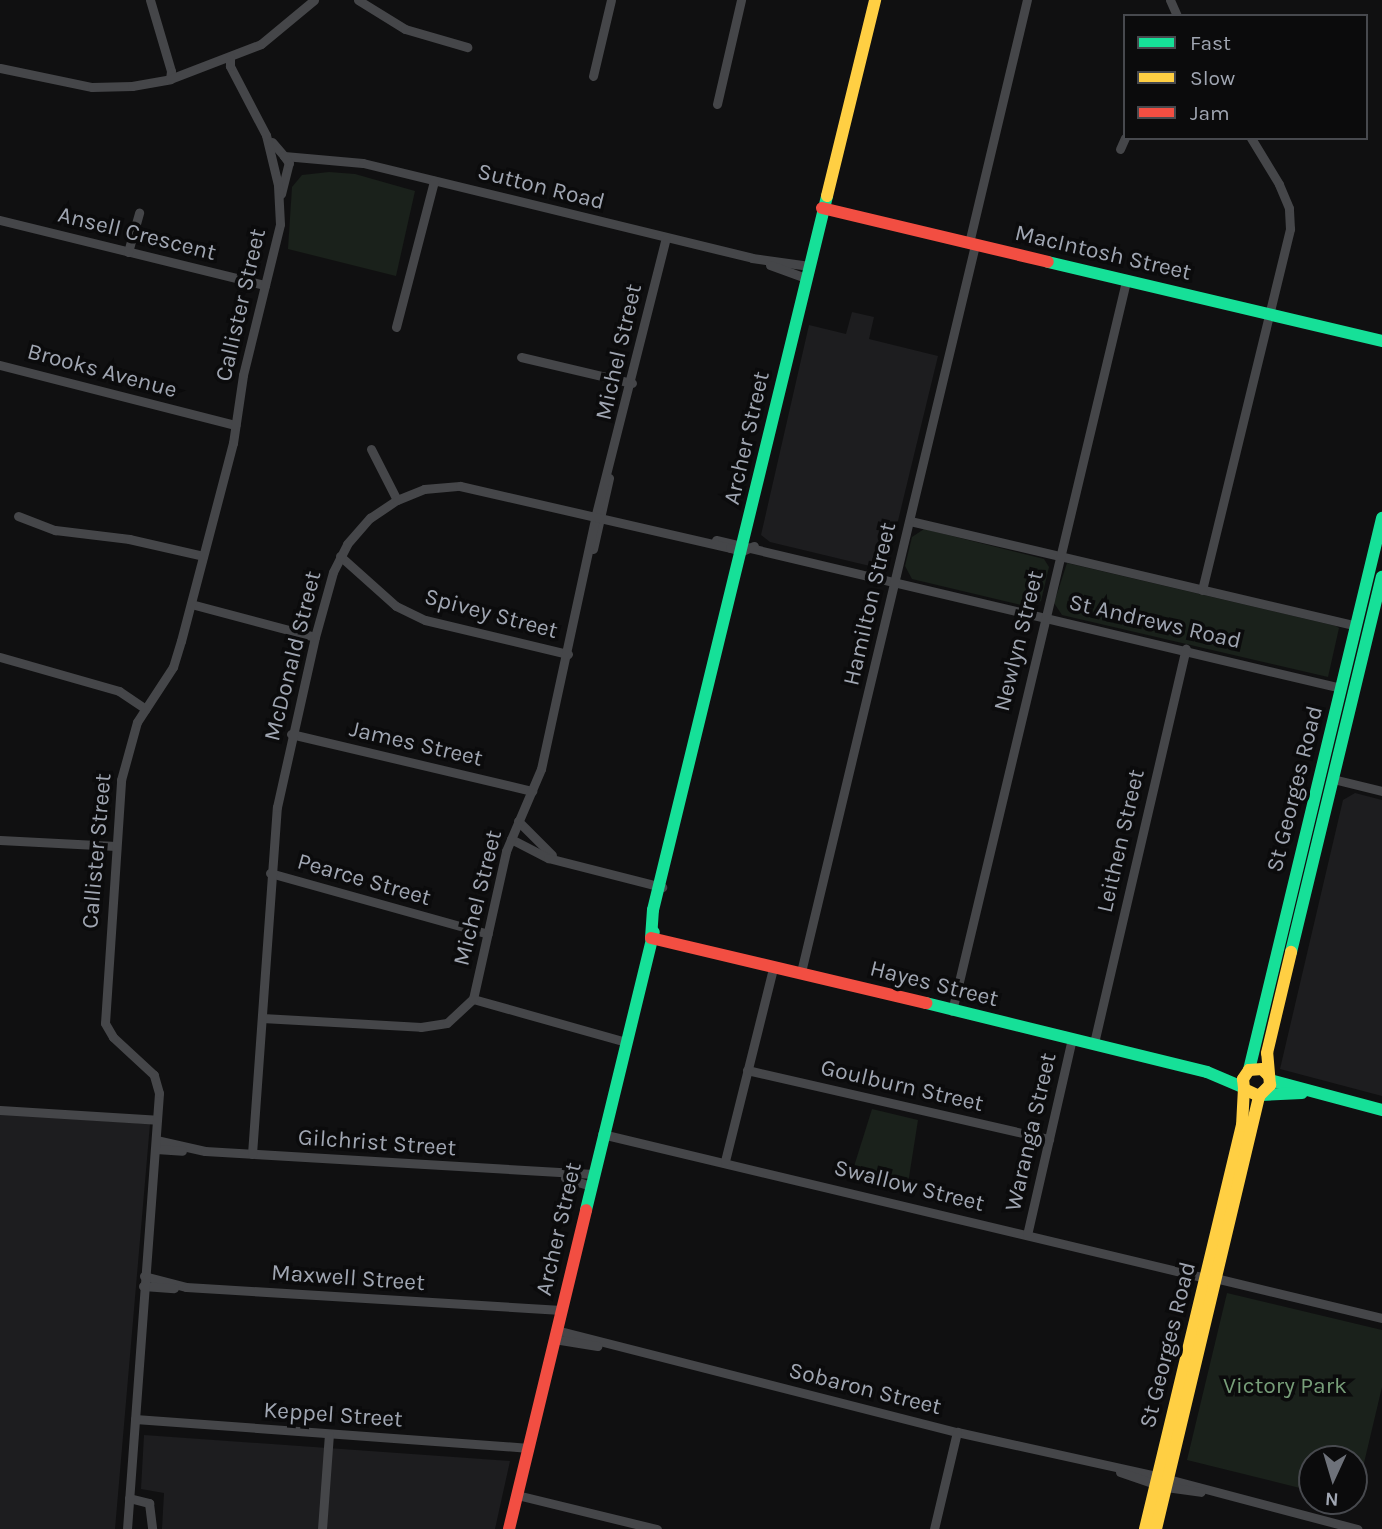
<!DOCTYPE html>
<style>
body{margin:0}
#map{position:relative;width:1382px;height:1529px;overflow:hidden;background:#101011;font-family:Karla,sans-serif}
div>[style]{position:absolute}
[style*='--x']{left:calc(var(--x)*1px);top:calc(var(--y)*1px);width:calc(var(--w)*1px);rotate:calc(var(--a)*1deg)}
.built>*{inset:0;background:#1d1d1f}
.green>*{inset:0;background:#1a211b}
.street>*{height:9px;margin:-4.5px;padding:0 4.5px;transform-origin:4.5px;border-radius:4.5px;background:#454649}
.fast>*{height:12px;margin:-6px;padding:0 6px;transform-origin:6px;border-radius:6px;background:#16e098}
.slow>*{height:12px;margin:-6px;padding:0 6px;transform-origin:6px;border-radius:6px;background:#ffcf43}
.jam>*{height:12px;margin:-6px;padding:0 6px;transform-origin:6px;border-radius:6px;background:#f24e42}
span{translate:-50% -50%;white-space:nowrap;text-align:center;line-height:1.15;-webkit-text-stroke:7px #0b0b0c;paint-order:stroke}
.street-label{font-size:23px;color:#a0a6b2}
.park-label{font-size:23px;color:#779e79}
.legend{position:absolute;left:1123px;top:14px;width:245px;height:126px;box-sizing:border-box;background:#0b0b0c;border:2px solid #47494e;margin:0;padding:9px 12px;list-style:none;font-size:21px;color:#a0a6b2}
.legend li{display:flex;align-items:center;gap:14px;height:35px}
.legend b{width:35px;border:2px solid #47494e}
.north{position:absolute;left:1298px;top:1445px;width:70px;height:70px;box-sizing:border-box;background:#0b0b0c;border:2px solid #47494e;border-radius:50%;rotate:184deg;font-size:19px;font-weight:700;line-height:28px;text-align:center;color:#a0a6b2}
.north::after{content:'';display:block;margin:auto;width:24px;height:32px;background:#6e727a;clip-path:polygon(50% 0,100% 100%,50% 72%,0 100%)}
</style>
<div id="map">
<div class="built">
<div style="clip-path:polygon(852px 312px,874px 317px,869px 339px,938px 356px,888px 562px,874px 567px,770px 542px,761px 535px,809px 325px,846px 334px)"></div>
<div style="clip-path:polygon(1355px 793px,1382px 800px,1382px 1096px,1280px 1069px,1343px 800px)"></div>
<div style="clip-path:polygon(0 1114px,150px 1124px,115px 1529px,0 1529px)"></div>
<div style="clip-path:polygon(144px 1435px,510px 1461px,495px 1529px,162px 1529px,164px 1493px,141px 1489px)"></div>
</div>
<div class="green">
<div style="clip-path:polygon(329px 172px,355px 174px,415px 191px,396px 276px,288px 249px,292px 187px,302px 175px)"></div>
<div style="clip-path:polygon(924px 529px,1044px 559px,1049px 567px,1041px 601px,1030px 607px,912px 579px,905px 566px,912px 537px)"></div>
<div style="clip-path:polygon(1067px 563px,1336px 626px,1339px 628px,1328px 677px,1062px 615px,1054px 603px)"></div>
<div style="clip-path:polygon(872px 1109px,918px 1120px,907px 1190px,851px 1176px)"></div>
<div style="clip-path:polygon(1227px 1293px,1382px 1330px,1382px 1387px,1355px 1501px,1354px 1459px,1312px 1459px,1312px 1491px,1187px 1460px)"></div>
</div>
<div class="street">
<div style="--x:150;--y:0;--w:74;--a:73.5"></div>
<div style="--x:171;--y:71;--w:8;--a:97"></div>
<div style="--x:358;--y:0;--w:55;--a:31.7"></div>
<div style="--x:405;--y:29;--w:65;--a:16.2"></div>
<div style="--x:1170;--y:0;--w:17;--a:66"></div>
<div style="--x:0;--y:68;--w:94;--a:11.7"></div>
<div style="--x:92;--y:87;--w:40;--a:-1.4"></div>
<div style="--x:132;--y:86;--w:39;--a:-10"></div>
<div style="--x:170;--y:79;--w:97;--a:-21"></div>
<div style="--x:261;--y:44;--w:69;--a:-39.7"></div>
<div style="--x:593;--y:76;--w:78;--a:-76.7"></div>
<div style="--x:717;--y:104;--w:107;--a:-77"></div>
<div style="--x:272;--y:142;--w:18;--a:49"></div>
<div style="--x:284;--y:156;--w:79;--a:5.1"></div>
<div style="--x:363;--y:163;--w:400;--a:13.7"></div>
<div style="--x:752;--y:258;--w:58;--a:8"></div>
<div style="--x:1120;--y:149;--w:12;--a:-66"></div>
<div style="--x:281;--y:194;--w:32;--a:-76"></div>
<div style="--x:289;--y:163;--w:9;--a:-126"></div>
<div style="--x:0;--y:220;--w:273;--a:13.8"></div>
<div style="--x:969;--y:243;--w:250;--a:-76.6"></div>
<div style="--x:128;--y:252;--w:41;--a:-74.2"></div>
<div style="--x:770;--y:265;--w:38;--a:20"></div>
<div style="--x:396;--y:327;--w:151;--a:-75.4"></div>
<div style="--x:521;--y:357;--w:114;--a:13.2"></div>
<div style="--x:0;--y:365;--w:243;--a:14.3"></div>
<div style="--x:371;--y:449;--w:57;--a:63"></div>
<div style="--x:18;--y:516;--w:40;--a:21"></div>
<div style="--x:55;--y:530;--w:75;--a:6.9"></div>
<div style="--x:129;--y:539;--w:76;--a:12.9"></div>
<div style="--x:910;--y:521;--w:458;--a:13.2"></div>
<div style="--x:716;--y:540;--w:642;--a:13.32"></div>
<div style="--x:593;--y:549;--w:73;--a:-77.3"></div>
<div style="--x:340;--y:556;--w:75;--a:41.8"></div>
<div style="--x:396;--y:606;--w:32;--a:26"></div>
<div style="--x:425;--y:620;--w:147;--a:13.4"></div>
<div style="--x:1202;--y:590;--w:372;--a:-76.3"></div>
<div style="--x:1290;--y:229;--w:21;--a:-93"></div>
<div style="--x:1289;--y:208;--w:26;--a:-113"></div>
<div style="--x:1279;--y:184;--w:54;--a:-121.3"></div>
<div style="--x:191;--y:604;--w:128;--a:14.9"></div>
<div style="--x:0;--y:657;--w:124;--a:15.9"></div>
<div style="--x:119;--y:691;--w:32;--a:34"></div>
<div style="--x:291;--y:734;--w:248;--a:13.3"></div>
<div style="--x:1333;--y:779;--w:50;--a:13.8"></div>
<div style="--x:518;--y:821;--w:48;--a:45"></div>
<div style="--x:511;--y:839;--w:42;--a:27.2"></div>
<div style="--x:548;--y:858;--w:118;--a:14.3"></div>
<div style="--x:0;--y:840;--w:116;--a:3"></div>
<div style="--x:270;--y:873;--w:226;--a:15.6"></div>
<div style="--x:801;--y:972;--w:748;--a:-76.54"></div>
<div style="--x:473;--y:999;--w:159;--a:15.7"></div>
<div style="--x:952;--y:1011;--w:750;--a:-76.59"></div>
<div style="--x:262;--y:1018;--w:159;--a:3.2"></div>
<div style="--x:421;--y:1027;--w:26;--a:-9"></div>
<div style="--x:447;--y:1023;--w:35;--a:-43"></div>
<div style="--x:473;--y:999;--w:152;--a:-77.4"></div>
<div style="--x:506;--y:851;--w:89;--a:-66.9"></div>
<div style="--x:541;--y:769;--w:261;--a:-77.8"></div>
<div style="--x:596;--y:514;--w:285;--a:-75.8"></div>
<div style="--x:1094;--y:1043;--w:405;--a:-76.9"></div>
<div style="--x:747;--y:1070;--w:310;--a:12.9"></div>
<div style="--x:0;--y:1110;--w:157;--a:3.6"></div>
<div style="--x:602;--y:1134;--w:621;--a:13.41"></div>
<div style="--x:156;--y:1140;--w:50;--a:12.7"></div>
<div style="--x:205;--y:1151;--w:389;--a:3.4"></div>
<div style="--x:156;--y:1149;--w:26;--a:4"></div>
<div style="--x:252;--y:1154;--w:348;--a:-85.9"></div>
<div style="--x:277;--y:807;--w:174;--a:-77.4"></div>
<div style="--x:315;--y:637;--w:67;--a:-74.5"></div>
<div style="--x:333;--y:572;--w:31;--a:-63"></div>
<div style="--x:347;--y:544;--w:35;--a:-49"></div>
<div style="--x:370;--y:518;--w:32;--a:-34"></div>
<div style="--x:397;--y:500;--w:29;--a:-22"></div>
<div style="--x:424;--y:489;--w:36;--a:-5"></div>
<div style="--x:460;--y:486;--w:277;--a:12.9"></div>
<div style="--x:730;--y:548;--w:12;--a:14"></div>
<div style="--x:742;--y:551;--w:13;--a:-23"></div>
<div style="--x:725;--y:1161;--w:199;--a:-76"></div>
<div style="--x:565;--y:1178;--w:27;--a:17"></div>
<div style="--x:1027;--y:1235;--w:202;--a:-77.1"></div>
<div style="--x:144;--y:1276;--w:43;--a:14.7"></div>
<div style="--x:186;--y:1287;--w:376;--a:3.5"></div>
<div style="--x:1215;--y:1278;--w:172;--a:13.5"></div>
<div style="--x:143;--y:1286;--w:31;--a:4"></div>
<div style="--x:556;--y:1330;--w:414;--a:14.3"></div>
<div style="--x:957;--y:1432;--w:205;--a:12.4"></div>
<div style="--x:554;--y:1339;--w:44;--a:9.2"></div>
<div style="--x:135;--y:1419;--w:395;--a:4.2"></div>
<div style="--x:1120;--y:1472;--w:37;--a:19"></div>
<div style="--x:1168;--y:1479;--w:196;--a:14.8"></div>
<div style="--x:1166;--y:1487;--w:35;--a:8"></div>
<div style="--x:517;--y:1495;--w:144;--a:13.7"></div>
<div style="--x:129;--y:1498;--w:21;--a:14"></div>
<div style="--x:149;--y:1503;--w:26;--a:83"></div>
<div style="--x:127;--y:1529;--w:437;--a:-85.8"></div>
<div style="--x:159;--y:1093;--w:19;--a:-106"></div>
<div style="--x:154;--y:1075;--w:56;--a:-137.2"></div>
<div style="--x:113;--y:1037;--w:16;--a:-120"></div>
<div style="--x:105;--y:1023;--w:244;--a:-86.2"></div>
<div style="--x:121;--y:780;--w:60;--a:-74.6"></div>
<div style="--x:137;--y:722;--w:66;--a:-56.8"></div>
<div style="--x:173;--y:667;--w:27;--a:-73"></div>
<div style="--x:181;--y:641;--w:205;--a:-75.3"></div>
<div style="--x:233;--y:443;--w:69;--a:-81.6"></div>
<div style="--x:243;--y:375;--w:155;--a:-76.2"></div>
<div style="--x:280;--y:224;--w:39;--a:-93"></div>
<div style="--x:278;--y:185;--w:51;--a:-103.5"></div>
<div style="--x:266;--y:135;--w:78;--a:-117.6"></div>
<div style="--x:230;--y:66;--w:9;--a:-90"></div>
<div style="--x:322;--y:1529;--w:95;--a:-85.8"></div>
<div style="--x:934;--y:1529;--w:100;--a:-76.7"></div>
</div>
<div class="fast">
<div style="--x:1048;--y:262;--w:343;--a:13.3"></div>
<div style="--x:651;--y:938;--w:28;--a:-86"></div>
<div style="--x:653;--y:910;--w:735;--a:-76.3"></div>
<div style="--x:1291;--y:952;--w:386;--a:-76.4"></div>
<div style="--x:926;--y:1003;--w:289;--a:13.8"></div>
<div style="--x:1207;--y:1072;--w:39;--a:23"></div>
<div style="--x:1249;--y:1070;--w:568;--a:-76.45"></div>
<div style="--x:1270;--y:1080;--w:116;--a:15"></div>
<div style="--x:1261;--y:1095;--w:41;--a:-2.8"></div>
<div style="--x:586;--y:1210;--w:286;--a:-76.3"></div>
</div>
<div class="slow">
<div style="--x:827;--y:196;--w:202;--a:-76.2"></div>
<div style="--x:1268;--y:1075;--w:8;--a:-135"></div>
<div style="--x:1262;--y:1069;--w:13;--a:176"></div>
<div style="--x:1249;--y:1070;--w:11;--a:124"></div>
<div style="--x:1243;--y:1079;--w:10;--a:84"></div>
<div style="--x:1244;--y:1089;--w:17;--a:25"></div>
<div style="--x:1259;--y:1096;--w:16;--a:-45"></div>
<div style="--x:1270;--y:1085;--w:32;--a:-95"></div>
<div style="--x:1267;--y:1053;--w:104;--a:-76.6"></div>
<div style="--x:1145;--y:1529;--w:415;--a:-76.5"></div>
<div style="--x:1242;--y:1126;--w:37;--a:-87"></div>
<div style="--x:1156;--y:1529;--w:445;--a:-76.6"></div>
</div>
<div class="jam">
<div style="--x:822;--y:208;--w:232;--a:13.4"></div>
<div style="--x:651;--y:938;--w:283;--a:13.3"></div>
<div style="--x:509;--y:1529;--w:328;--a:-76.4"></div>
</div>
<div class="street-label">
<span style="left:541px;top:187px;rotate:14deg">Sutton Road</span>
<span style="left:137px;top:234px;rotate:14deg">Ansell Crescent</span>
<span style="left:1103px;top:253px;rotate:13deg">MacIntosh Street</span>
<span style="left:241px;top:305px;rotate:-77deg">Callister Street</span>
<span style="left:619px;top:352px;rotate:-77deg">Michel Street</span>
<span style="left:102px;top:371px;rotate:15deg">Brooks Avenue</span>
<span style="left:747px;top:438px;rotate:-77deg">Archer Street</span>
<span style="left:870px;top:604px;rotate:-77deg">Hamilton Street</span>
<span style="left:491px;top:614px;rotate:15deg">Spivey Street</span>
<span style="left:1155px;top:622px;rotate:13deg">St Andrews Road</span>
<span style="left:1019px;top:641px;rotate:-76deg">Newlyn Street</span>
<span style="left:293px;top:656px;rotate:-76deg">McDonald Street</span>
<span style="left:416px;top:744px;rotate:13deg">James Street</span>
<span style="left:1295px;top:789px;rotate:-76deg">St Georges Road</span>
<span style="left:1121px;top:841px;rotate:-77deg">Leithen Street</span>
<span style="left:97px;top:851px;rotate:-85deg">Callister Street</span>
<span style="left:364px;top:880px;rotate:16deg">Pearce Street</span>
<span style="left:478px;top:898px;rotate:-76deg">Michel Street</span>
<span style="left:934px;top:984px;rotate:14deg">Hayes Street</span>
<span style="left:902px;top:1086px;rotate:13deg">Goulburn Street</span>
<span style="left:1031px;top:1132px;rotate:-77deg">Waranga Street</span>
<span style="left:377px;top:1143px;rotate:4deg">Gilchrist Street</span>
<span style="left:909px;top:1186px;rotate:14deg">Swallow Street</span>
<span style="left:559px;top:1229px;rotate:-77deg">Archer Street</span>
<span style="left:348px;top:1278px;rotate:4deg">Maxwell Street</span>
<span style="left:1168px;top:1345px;rotate:-76deg">St Georges Road</span>
<span style="left:865px;top:1389px;rotate:14deg">Sobaron Street</span>
<span style="left:333px;top:1415px;rotate:4deg">Keppel Street</span>
</div>
<div class="park-label">
<span style="left:1285px;top:1386px">Victory Park</span>
</div>
<ul class="legend">
<li><b style="height:9px;background:#16e098"></b>Fast</li>
<li><b style="height:9px;background:#ffcf43"></b>Slow</li>
<li><b style="height:9px;background:#f24e42"></b>Jam</li>
</ul>
<div class="north">N</div>
</div>
